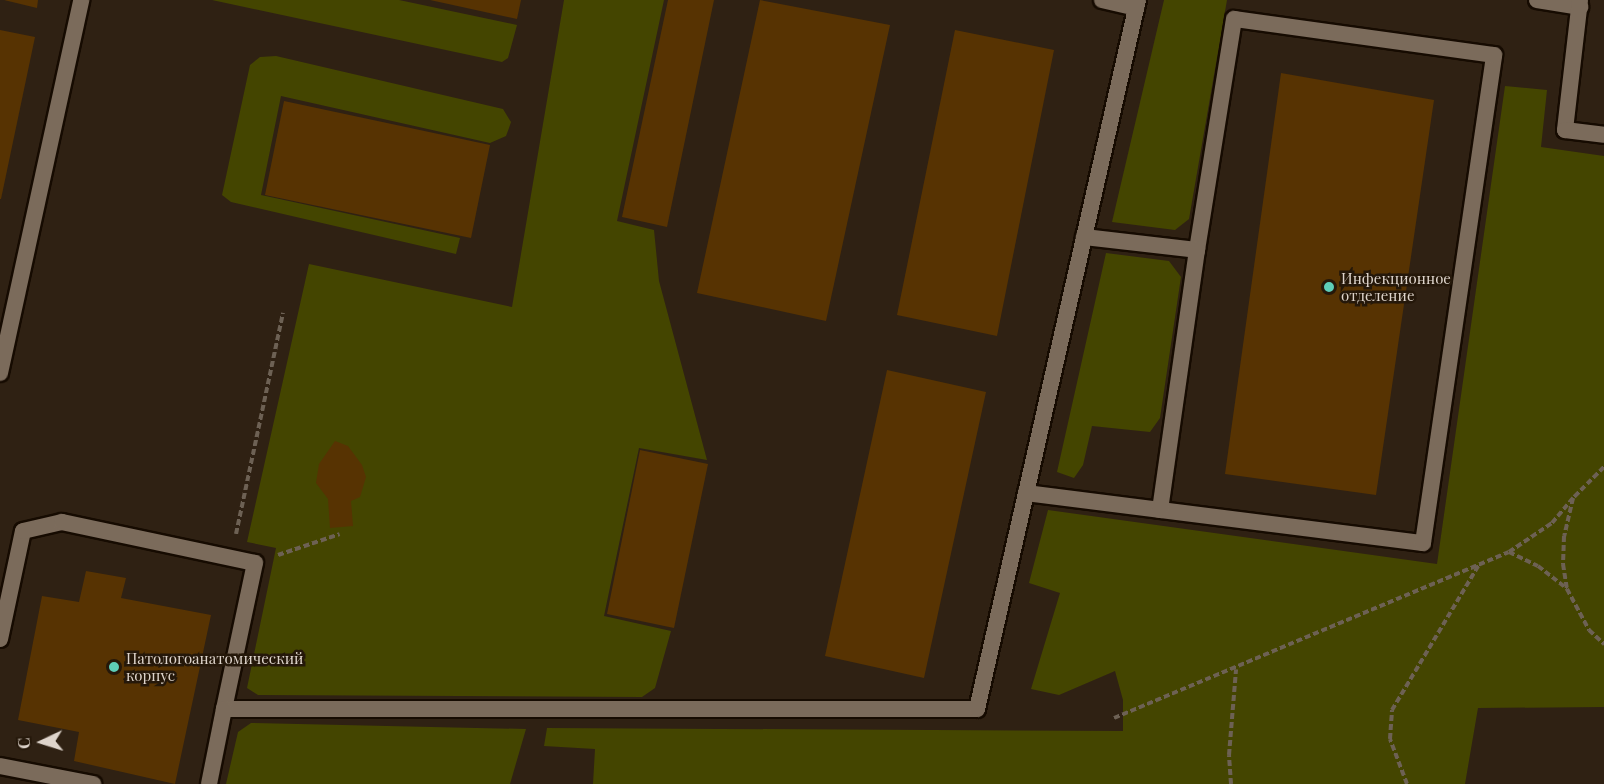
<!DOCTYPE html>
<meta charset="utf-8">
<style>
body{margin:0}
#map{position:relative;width:1604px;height:784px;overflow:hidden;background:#2f2113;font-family:"Playfair Display",serif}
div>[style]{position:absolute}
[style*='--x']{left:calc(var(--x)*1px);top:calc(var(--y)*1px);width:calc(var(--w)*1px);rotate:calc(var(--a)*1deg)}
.green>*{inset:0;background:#444500}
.building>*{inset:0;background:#573302}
.path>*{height:4px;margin-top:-2px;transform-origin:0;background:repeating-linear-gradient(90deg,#6d6154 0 6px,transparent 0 9px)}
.roads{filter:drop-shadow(2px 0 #160b01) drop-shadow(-2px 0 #160b01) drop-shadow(0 2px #160b01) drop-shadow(0 -2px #160b01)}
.service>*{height:16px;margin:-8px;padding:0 8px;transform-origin:8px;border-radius:8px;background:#7b6b5b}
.minor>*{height:16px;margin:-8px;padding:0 8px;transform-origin:8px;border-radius:8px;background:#7b6b5b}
.dots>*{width:16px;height:16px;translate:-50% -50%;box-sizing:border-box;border:3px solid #25180a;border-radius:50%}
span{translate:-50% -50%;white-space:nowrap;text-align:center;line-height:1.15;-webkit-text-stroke:5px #25180a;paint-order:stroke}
.poi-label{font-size:15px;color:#ded4cb}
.left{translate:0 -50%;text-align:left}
.north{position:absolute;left:12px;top:712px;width:60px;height:60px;-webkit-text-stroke:4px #25180a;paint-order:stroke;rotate:266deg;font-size:16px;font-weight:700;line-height:24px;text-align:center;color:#ded4cb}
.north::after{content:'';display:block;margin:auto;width:21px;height:27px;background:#ded4cb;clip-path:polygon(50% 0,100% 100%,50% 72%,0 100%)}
</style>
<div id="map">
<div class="green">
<div style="clip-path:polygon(212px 0,399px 0,517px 25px,508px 58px,502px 62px)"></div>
<div style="clip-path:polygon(564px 0,664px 0,617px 221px,654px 230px,659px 281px,707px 460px,639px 448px,604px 616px,671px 631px,655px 688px,642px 697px,258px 695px,247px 688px,276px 548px,247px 542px,309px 264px,512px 307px)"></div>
<div style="clip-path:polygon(1164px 0,1227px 0,1189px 219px,1175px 230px,1112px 222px)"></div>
<div style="clip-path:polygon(276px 56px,503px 109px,511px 122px,509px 128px,506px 136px,490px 143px,281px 96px,261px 195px,460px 238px,456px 254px,231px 202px,222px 195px,250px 65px,260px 57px)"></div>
<div style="clip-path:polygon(1505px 86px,1547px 90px,1541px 147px,1604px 156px,1604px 707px,1478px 708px,1465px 784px,593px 784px,595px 749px,544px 746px,547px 728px,1123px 731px,1123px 700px,1115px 671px,1059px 695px,1031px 689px,1060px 593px,1029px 583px,1048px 510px,1437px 564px)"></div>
<div style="clip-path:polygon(1106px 253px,1169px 261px,1181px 277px,1160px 418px,1150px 432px,1092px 426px,1083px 465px,1074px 478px,1057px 472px)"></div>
<div style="clip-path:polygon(251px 723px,526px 729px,510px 784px,226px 784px,238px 732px)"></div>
</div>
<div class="building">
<div style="clip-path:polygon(4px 0,38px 0,37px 8px)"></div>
<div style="clip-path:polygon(430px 0,521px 0,517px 19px)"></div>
<div style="clip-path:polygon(668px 0,714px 0,667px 227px,622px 217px)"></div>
<div style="clip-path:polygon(760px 0,890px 25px,826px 321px,697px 293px)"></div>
<div style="clip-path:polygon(0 30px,35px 37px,1px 199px,0 199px)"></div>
<div style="clip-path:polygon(955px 30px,1054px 50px,997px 336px,897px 315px)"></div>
<div style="clip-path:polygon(1281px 73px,1434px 100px,1376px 495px,1225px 474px)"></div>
<div style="clip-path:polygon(284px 101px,490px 145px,471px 238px,265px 195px)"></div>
<div style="clip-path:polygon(887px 370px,986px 392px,924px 678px,825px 656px)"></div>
<div style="clip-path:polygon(335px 441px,348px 446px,362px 465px,366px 477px,360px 497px,351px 501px,353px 526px,330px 528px,328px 499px,316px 483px,319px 464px)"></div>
<div style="clip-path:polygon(640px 450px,708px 464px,674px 628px,607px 614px)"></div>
<div style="clip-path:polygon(86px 571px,126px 578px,121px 598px,211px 615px,175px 784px,74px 761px,79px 732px,18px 720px,42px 596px,79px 602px)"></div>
</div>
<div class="path">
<div style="--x:1604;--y:467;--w:44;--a:135"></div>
<div style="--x:1573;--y:498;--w:39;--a:103"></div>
<div style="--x:1564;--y:536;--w:28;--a:92"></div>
<div style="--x:1563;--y:564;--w:25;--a:81"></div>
<div style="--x:1567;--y:589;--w:47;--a:61.8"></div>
<div style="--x:1589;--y:630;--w:21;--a:43"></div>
<div style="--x:236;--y:534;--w:226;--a:-78"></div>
<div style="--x:1509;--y:552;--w:32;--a:26"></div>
<div style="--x:1538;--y:566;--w:37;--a:38"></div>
<div style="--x:278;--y:555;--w:65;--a:-18.7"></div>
<div style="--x:1114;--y:718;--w:428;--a:-22.8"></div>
<div style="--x:1509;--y:552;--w:52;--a:-34"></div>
<div style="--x:1552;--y:523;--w:33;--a:-50"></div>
<div style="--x:1231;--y:784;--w:29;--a:-94"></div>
<div style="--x:1229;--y:755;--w:86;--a:-85.3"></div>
<div style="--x:1407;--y:784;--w:48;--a:-110.7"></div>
<div style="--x:1390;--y:739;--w:29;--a:-86"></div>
<div style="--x:1392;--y:710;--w:171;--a:-59.1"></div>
</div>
<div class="roads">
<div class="service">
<div style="--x:1102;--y:0;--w:35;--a:13"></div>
<div style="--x:1537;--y:0;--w:44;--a:9.2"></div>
<div style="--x:1580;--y:0;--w:131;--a:96.6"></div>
<div style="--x:1565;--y:130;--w:39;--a:7"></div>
<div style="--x:1026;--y:493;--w:400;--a:7.2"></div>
<div style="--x:1423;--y:543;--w:493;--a:-81.7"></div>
<div style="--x:1494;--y:55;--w:262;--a:-172.1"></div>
<div style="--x:1234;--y:19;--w:234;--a:99.1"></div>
<div style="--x:1197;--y:250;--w:114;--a:-173.4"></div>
<div style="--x:1160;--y:510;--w:263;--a:-81.9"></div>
<div style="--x:0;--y:639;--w:110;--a:-78"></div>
<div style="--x:23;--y:531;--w:40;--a:-13"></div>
<div style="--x:62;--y:522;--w:197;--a:12"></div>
<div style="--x:255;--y:563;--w:149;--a:102"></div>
<div style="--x:224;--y:709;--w:753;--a:0"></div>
<div style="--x:977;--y:709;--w:727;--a:-77.21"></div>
<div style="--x:0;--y:766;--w:95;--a:11"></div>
<div style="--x:209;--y:784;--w:76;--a:-78.7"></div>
</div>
<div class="minor">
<div style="--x:0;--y:373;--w:382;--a:-77.7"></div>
</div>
</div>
<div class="dots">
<div style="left:1329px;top:287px;background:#5eceb8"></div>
<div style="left:114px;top:667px;background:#5eceb8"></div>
</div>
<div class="poi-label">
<span class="left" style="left:1341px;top:287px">Инфекционное<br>отделение</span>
<span class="left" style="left:126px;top:667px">Патологоанатомический<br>корпус</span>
</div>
<div class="north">С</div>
</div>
